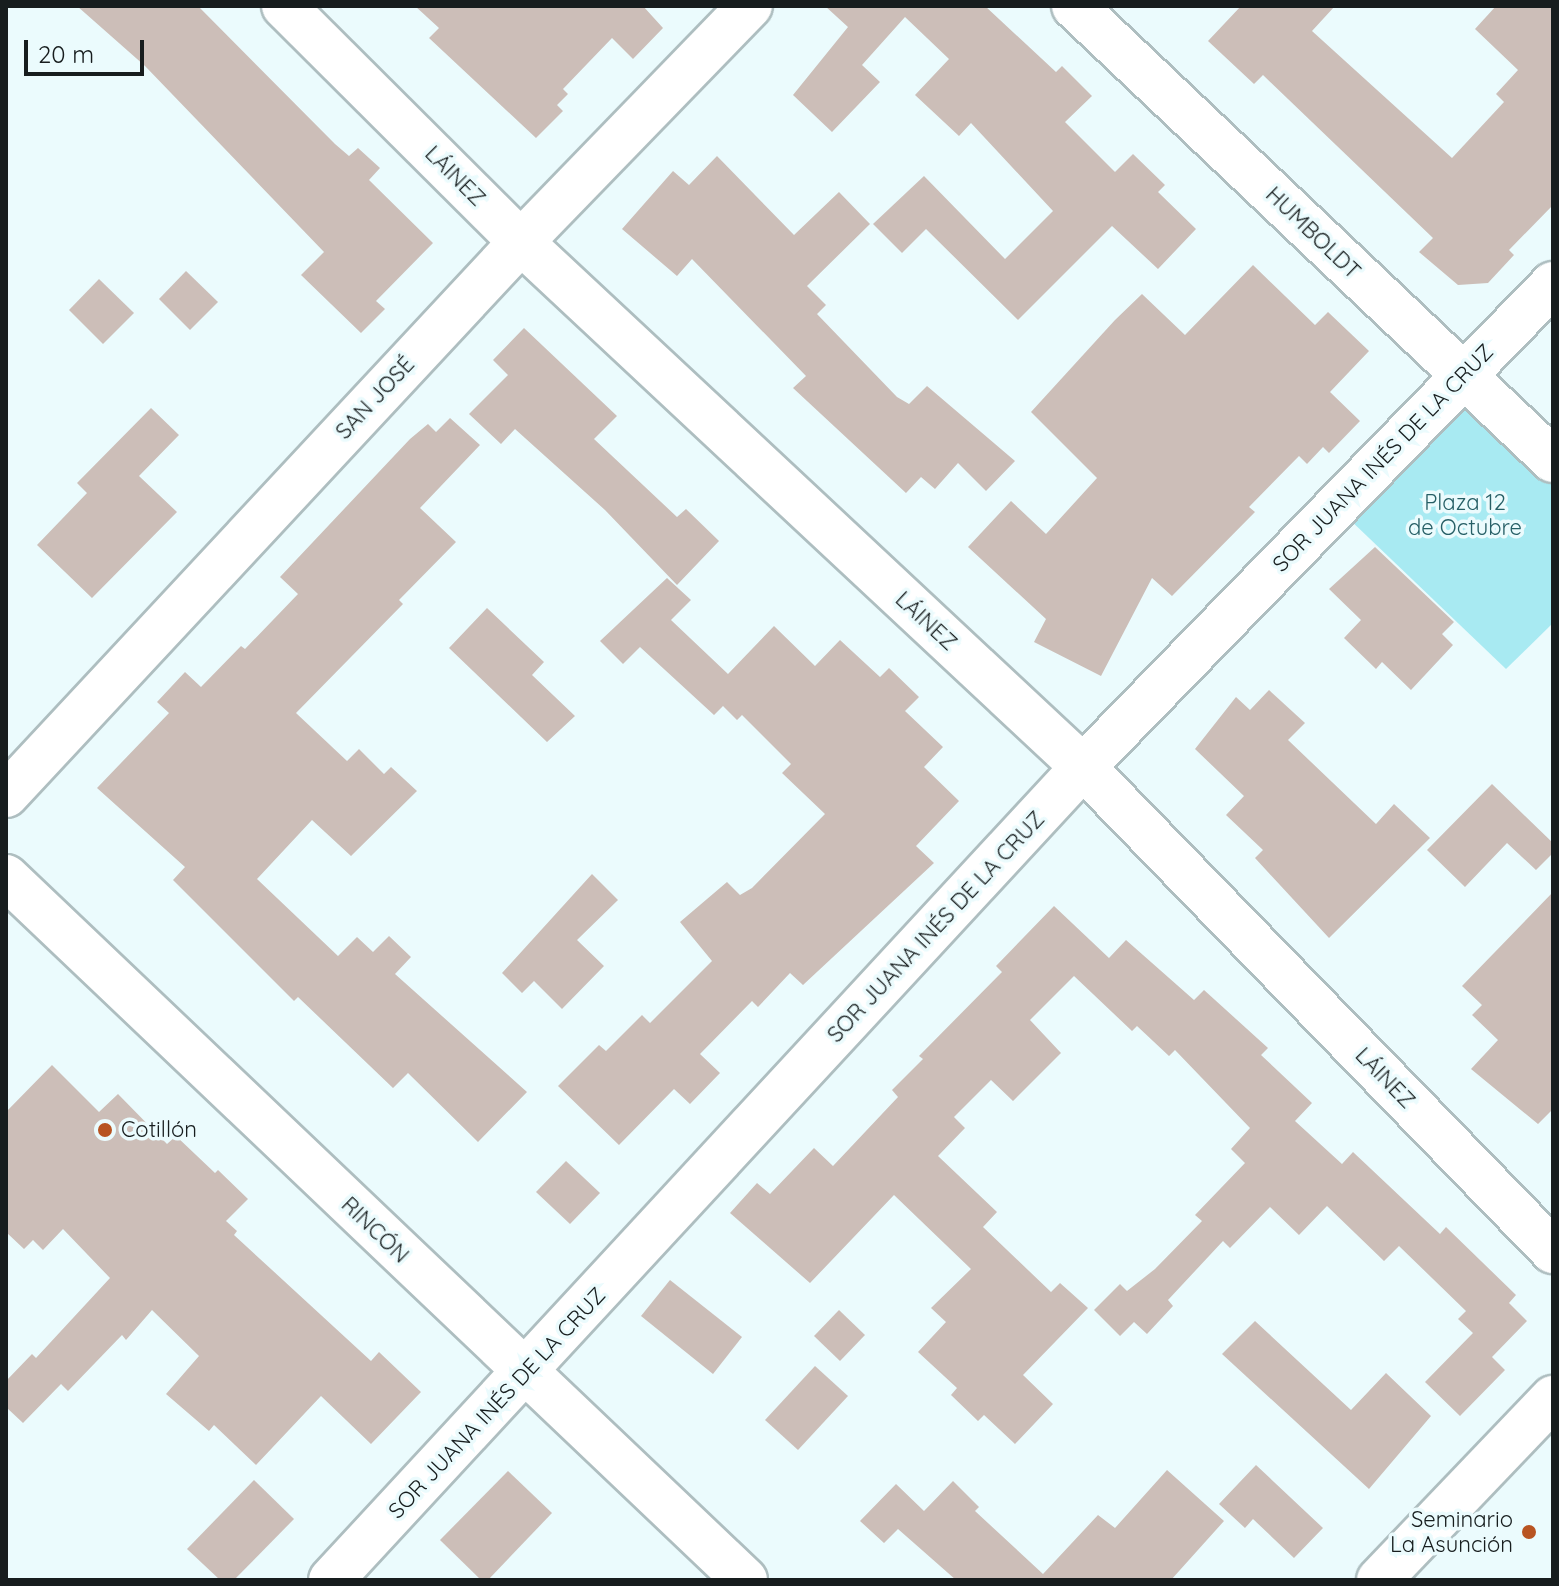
<!DOCTYPE html>
<meta charset="utf-8">
<style>
body{margin:0}
#map{position:relative;width:1559px;height:1586px;overflow:hidden;background:#ebfbfd;font-family:Quicksand,sans-serif}
div>[style]{position:absolute}
[style*='--x']{left:calc(var(--x)*1px);top:calc(var(--y)*1px);width:calc(var(--w)*1px);rotate:calc(var(--a)*1deg)}
.green>*{inset:0;background:#a8eaf2}
.building>*{inset:0;background:#ccbeb8}
.roads{filter:drop-shadow(2px 0 #aebec0) drop-shadow(-2px 0 #aebec0) drop-shadow(0 2px #aebec0) drop-shadow(0 -2px #aebec0)}
.street>*{height:44px;margin:-22px;padding:0 22px;transform-origin:22px;border-radius:22px;background:#fff}
.secondary>*{height:44px;margin:-22px;padding:0 22px;transform-origin:22px;border-radius:22px;background:#fff}
.dots>*{width:22px;height:22px;translate:-50% -50%;box-sizing:border-box;border:4px solid #ebfbfd;border-radius:50%}
span{translate:-50% -50%;white-space:nowrap;text-align:center;line-height:1.15;-webkit-text-stroke:7px #ebfbfd;paint-order:stroke}
.street-label{font-size:22px;color:#171d1e}
.park-label{font-size:22px;color:#265f66}
.poi-label{font-size:22px;color:#171d1e}
.left{translate:0 -50%;text-align:left}
.right{translate:-100% -50%;text-align:right}
.frame{position:absolute;inset:0;border:8px solid #171d1e;pointer-events:none}
.scale{position:absolute;left:24px;top:40px;width:120px;height:36px;box-sizing:border-box;border:4px solid #171d1e;border-top:0;padding-left:10px;font-size:24px;line-height:28px;white-space:nowrap;color:#171d1e;-webkit-text-stroke:6px #ebfbfd;paint-order:stroke}
</style>
<div id="map">
<div class="green">
<div style="clip-path:polygon(1462px 397px,1553px 481px,1553px 623px,1506px 669px,1346px 516px)"></div>
</div>
<div class="building">
<div style="clip-path:polygon(77px 6px,198px 6px,335px 144px,349px 156px,358px 148px,380px 168px,369px 180px,433px 243px,376px 301px,385px 309px,361px 333px,301px 275px,324px 252px,145px 66px)"></div>
<div style="clip-path:polygon(415px 6px,643px 6px,663px 28px,633px 59px,612px 38px,563px 89px,568px 94px,557px 105px,563px 111px,536px 138px,429px 38px,439px 28px)"></div>
<div style="clip-path:polygon(825px 6px,985px 6px,1056px 72px,1062px 66px,1092px 96px,1065px 122px,1115px 172px,1133px 154px,1165px 185px,1158px 192px,1196px 229px,1158px 269px,1112px 226px,1018px 320px,926px 229px,902px 253px,873px 224px,924px 176px,1005px 259px,1053px 211px,971px 123px,959px 136px,915px 95px,949px 59px,905px 17px,862px 65px,880px 82px,832px 132px,793px 95px,848px 27px)"></div>
<div style="clip-path:polygon(1241px 6px,1335px 6px,1312px 31px,1452px 158px,1504px 102px,1496px 94px,1518px 70px,1475px 29px,1496px 6px,1553px 6px,1553px 205px,1509px 250px,1514px 255px,1488px 283px,1458px 285px,1419px 252px,1433px 238px,1263px 75px,1254px 84px,1208px 41px)"></div>
<div style="clip-path:polygon(717px 156px,794px 235px,839px 192px,870px 224px,807px 286px,826px 305px,817px 314px,897px 397px,909px 404px,927px 386px,1015px 461px,986px 491px,958px 463px,935px 489px,921px 477px,906px 493px,793px 388px,806px 376px,692px 259px,677px 276px,622px 229px,673px 171px,689px 185px)"></div>
<div style="clip-path:polygon(1253px 265px,1315px 325px,1328px 312px,1369px 351px,1330px 392px,1360px 421px,1329px 453px,1323px 447px,1307px 464px,1299px 456px,1249px 507px,1255px 512px,1172px 596px,1152px 578px,1101px 676px,1034px 642px,1046px 619px,968px 547px,1011px 501px,1046px 534px,1097px 478px,1031px 412px,1115px 320px,1142px 294px,1185px 335px)"></div>
<div style="clip-path:polygon(186px 271px,218px 302px,190px 330px,159px 299px)"></div>
<div style="clip-path:polygon(99px 279px,134px 313px,103px 344px,69px 310px)"></div>
<div style="clip-path:polygon(524px 328px,617px 416px,594px 439px,677px 517px,686px 509px,719px 541px,677px 585px,605px 510px,515px 429px,501px 444px,469px 414px,508px 375px,493px 360px)"></div>
<div style="clip-path:polygon(151px 408px,179px 435px,139px 476px,177px 512px,92px 598px,37px 545px,87px 493px,77px 483px)"></div>
<div style="clip-path:polygon(450px 418px,480px 445px,420px 508px,456px 542px,399px 600px,403px 604px,296px 713px,347px 761px,359px 749px,384px 774px,391px 767px,417px 791px,351px 856px,312px 820px,257px 879px,338px 956px,357px 937px,373px 952px,389px 936px,411px 957px,395px 974px,527px 1092px,478px 1142px,408px 1073px,393px 1088px,298px 997px,294px 1001px,173px 880px,185px 867px,97px 788px,169px 713px,157px 702px,185px 672px,201px 687px,241px 646px,245px 649px,298px 594px,280px 577px,410px 439px,428px 424px,436px 432px)"></div>
<div style="clip-path:polygon(1375px 547px,1454px 622px,1442px 634px,1453px 645px,1411px 690px,1382px 662px,1376px 669px,1344px 638px,1361px 620px,1329px 589px)"></div>
<div style="clip-path:polygon(667px 578px,691px 600px,671px 620px,728px 674px,774px 626px,815px 666px,840px 640px,880px 677px,889px 668px,919px 697px,905px 711px,943px 747px,924px 767px,959px 801px,916px 846px,934px 863px,803px 985px,790px 973px,758px 1007px,752px 1001px,700px 1054px,720px 1073px,690px 1104px,674px 1089px,619px 1145px,558px 1086px,599px 1045px,606px 1051px,642px 1015px,650px 1023px,712px 961px,680px 922px,727px 882px,740px 895px,752px 888px,825px 814px,782px 773px,791px 764px,742px 715px,737px 720px,723px 706px,714px 715px,640px 647px,623px 664px,600px 641px)"></div>
<div style="clip-path:polygon(487px 608px,544px 662px,532px 675px,575px 716px,547px 742px,449px 648px)"></div>
<div style="clip-path:polygon(1269px 690px,1305px 723px,1288px 740px,1376px 824px,1394px 804px,1430px 838px,1329px 938px,1255px 858px,1263px 850px,1226px 815px,1244px 796px,1195px 749px,1236px 697px,1250px 710px)"></div>
<div style="clip-path:polygon(1492px 784px,1553px 843px,1553px 853px,1536px 870px,1507px 843px,1465px 887px,1427px 850px)"></div>
<div style="clip-path:polygon(592px 874px,618px 900px,577px 940px,604px 966px,562px 1009px,534px 981px,522px 993px,502px 973px)"></div>
<div style="clip-path:polygon(1553px 892px,1553px 1109px,1538px 1124px,1471px 1069px,1498px 1040px,1472px 1015px,1482px 1005px,1462px 986px)"></div>
<div style="clip-path:polygon(1054px 906px,1109px 958px,1126px 940px,1194px 1000px,1204px 990px,1268px 1048px,1261px 1055px,1312px 1103px,1295px 1121px,1342px 1164px,1353px 1152px,1440px 1234px,1446px 1227px,1516px 1295px,1509px 1303px,1527px 1321px,1492px 1357px,1505px 1370px,1460px 1416px,1425px 1382px,1473px 1333px,1458px 1319px,1466px 1311px,1399px 1246px,1384px 1261px,1327px 1206px,1299px 1235px,1270px 1207px,1230px 1248px,1223px 1241px,1168px 1300px,1173px 1306px,1147px 1334px,1134px 1322px,1120px 1336px,1094px 1310px,1120px 1284px,1127px 1291px,1155px 1269px,1202px 1221px,1195px 1215px,1245px 1163px,1231px 1149px,1250px 1128px,1175px 1050px,1169px 1056px,1137px 1026px,1132px 1031px,1074px 976px,1030px 1020px,1061px 1053px,1013px 1101px,991px 1080px,954px 1117px,965px 1128px,938px 1156px,997px 1212px,983px 1227px,1051px 1292px,1060px 1283px,1088px 1308px,1023px 1375px,1053px 1404px,1015px 1444px,984px 1415px,978px 1421px,951px 1395px,957px 1388px,918px 1352px,946px 1322px,931px 1308px,971px 1269px,894px 1195px,810px 1283px,730px 1213px,757px 1183px,770px 1194px,814px 1148px,833px 1166px,898px 1097px,892px 1090px,923px 1059px,919px 1056px,1002px 972px,996px 966px)"></div>
<div style="clip-path:polygon(52px 1065px,99px 1112px,118px 1094px,167px 1144px,176px 1136px,215px 1173px,218px 1170px,248px 1199px,226px 1221px,237px 1231px,234px 1235px,371px 1361px,379px 1352px,421px 1392px,371px 1444px,321px 1396px,256px 1465px,214px 1425px,209px 1431px,166px 1394px,199px 1356px,152px 1310px,126px 1340px,122px 1335px,68px 1391px,61px 1384px,23px 1423px,6px 1407px,6px 1381px,32px 1354px,36px 1358px,110px 1278px,63px 1229px,43px 1250px,33px 1240px,24px 1249px,6px 1232px,6px 1112px)"></div>
<div style="clip-path:polygon(566px 1161px,600px 1193px,570px 1224px,536px 1192px)"></div>
<div style="clip-path:polygon(670px 1280px,742px 1337px,713px 1374px,641px 1316px)"></div>
<div style="clip-path:polygon(839px 1310px,865px 1335px,840px 1361px,814px 1336px)"></div>
<div style="clip-path:polygon(1255px 1321px,1351px 1410px,1386px 1373px,1431px 1416px,1369px 1489px,1222px 1354px)"></div>
<div style="clip-path:polygon(815px 1366px,848px 1396px,798px 1450px,765px 1420px)"></div>
<div style="clip-path:polygon(1256px 1465px,1323px 1528px,1294px 1558px,1253px 1519px,1245px 1528px,1219px 1504px)"></div>
<div style="clip-path:polygon(1167px 1470px,1224px 1521px,1171px 1580px,956px 1580px,898px 1529px,884px 1543px,860px 1521px,896px 1484px,924px 1511px,953px 1481px,979px 1507px,975px 1511px,1043px 1574px,1098px 1515px,1115px 1528px)"></div>
<div style="clip-path:polygon(508px 1471px,552px 1513px,488px 1580px,481px 1580px,440px 1540px)"></div>
<div style="clip-path:polygon(254px 1480px,294px 1519px,234px 1580px,220px 1580px,187px 1549px)"></div>
</div>
<div class="roads">
<div class="street">
<div style="--x:284;--y:6;--w:334;--a:44.9"></div>
<div style="--x:521;--y:242;--w:769;--a:43.05"></div>
<div style="--x:1083;--y:767;--w:675;--a:45.84"></div>
<div style="--x:1074;--y:6;--w:660;--a:43.47"></div>
<div style="--x:6;--y:795;--w:756;--a:-47.04"></div>
<div style="--x:521;--y:242;--w:329;--a:-45.9"></div>
<div style="--x:331;--y:1580;--w:1107;--a:-47.23"></div>
<div style="--x:1083;--y:767;--w:674;--a:-45.78"></div>
<div style="--x:1379;--y:1580;--w:252;--a:-46.3"></div>
</div>
<div class="secondary">
<div style="--x:6;--y:877;--w:1020;--a:43.57"></div>
</div>
</div>
<div class="dots">
<div style="left:105px;top:1130px;background:#b85422"></div>
<div style="left:1529px;top:1532px;background:#b85422"></div>
</div>
<div class="street-label">
<span style="left:455px;top:176px;rotate:45deg">LÁINEZ</span>
<span style="left:1313px;top:233px;rotate:44deg">HUMBOLDT</span>
<span style="left:375px;top:398px;rotate:-47deg">SAN JOSÉ</span>
<span style="left:1383px;top:458px;rotate:-46deg">SOR JUANA INÉS DE LA CRUZ</span>
<span style="left:926px;top:621px;rotate:43deg">LÁINEZ</span>
<span style="left:936px;top:927px;rotate:-47deg">SOR JUANA INÉS DE LA CRUZ</span>
<span style="left:1385px;top:1078px;rotate:46deg">LÁINEZ</span>
<span style="left:375px;top:1230px;rotate:44deg">RINCÓN</span>
<span style="left:497px;top:1403px;rotate:-47deg">SOR JUANA INÉS DE LA CRUZ</span>
</div>
<div class="park-label">
<span style="left:1465px;top:515px">Plaza 12<br>de Octubre</span>
</div>
<div class="poi-label">
<span class="left" style="left:121px;top:1130px">Cotillón</span>
<span class="right" style="left:1513px;top:1532px">Seminario<br>La Asunción</span>
</div>
<div class="frame"></div>
<div class="scale">20 m</div>
</div>
